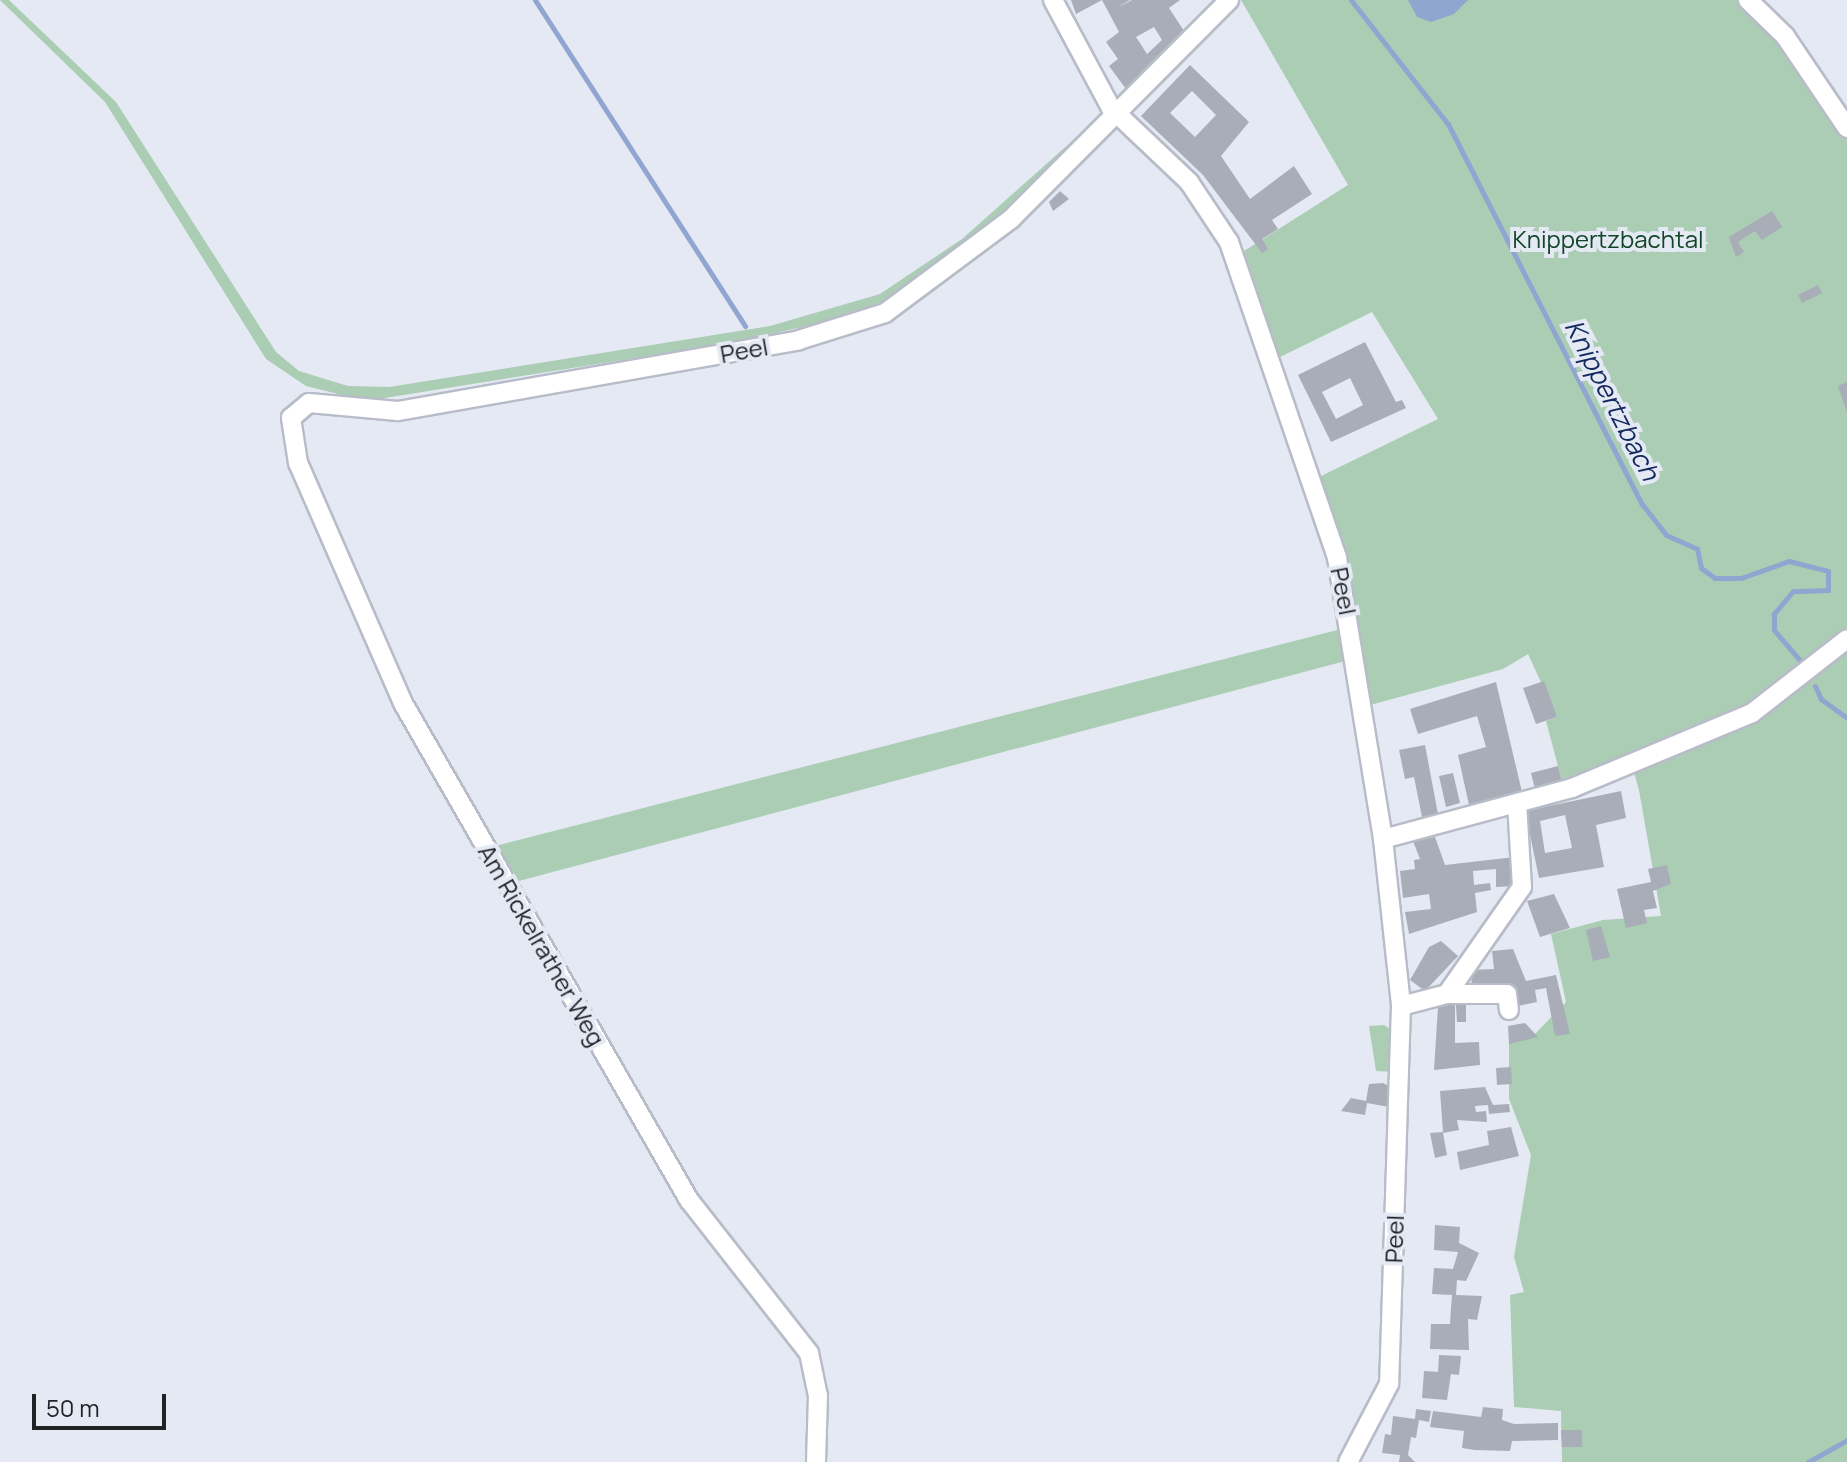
<!DOCTYPE html>
<style>
body{margin:0}
#map{position:relative;width:1847px;height:1462px;overflow:hidden;background:#e4e9f4;font-family:Manrope,sans-serif}
div>[style]{position:absolute}
[style*='--x']{left:calc(var(--x)*1px);top:calc(var(--y)*1px);width:calc(var(--w)*1px);rotate:calc(var(--a)*1deg)}
.green>*{inset:0;background:#aacdb4}
.water>*{inset:0;background:#90a6d1}
.stream>*{height:5px;margin:-2.5px;padding:0 2.5px;transform-origin:2.5px;border-radius:2.5px;background:#90a6d1}
.building>*{inset:0;background:#a9adb8}
.roads{filter:drop-shadow(2px 0 #b8bcc8) drop-shadow(-2px 0 #b8bcc8) drop-shadow(0 2px #b8bcc8) drop-shadow(0 -2px #b8bcc8)}
.minor>*{height:18px;margin:-9px;padding:0 9px;transform-origin:9px;border-radius:9px;background:#fff}
span{translate:-50% -50%;white-space:nowrap;text-align:center;line-height:1.15;-webkit-text-stroke:8px #e4e9f4;paint-order:stroke}
.park-label{font-size:24px;color:#104526}
.street-label{font-size:24px;color:#202226}
.water-label{font-size:26px;color:#11295d;font-style:italic}
.scale{position:absolute;left:32px;top:1394px;width:134px;height:36px;box-sizing:border-box;border:4px solid #202226;border-top:0;padding-left:10px;font-size:24px;line-height:28px;white-space:nowrap;color:#202226;-webkit-text-stroke:6px #e4e9f4;paint-order:stroke}
</style>
<div id="map">
<div class="green">
<div style="clip-path:polygon(0 0,9px 0,116px 102px,276px 352px,299px 371px,348px 386px,389px 387px,770px 326px,880px 294px,962px 239px,1099px 117px,1101px 125px,959px 251px,888px 302px,858px 314px,742px 341px,366px 401px,306px 386px,266px 359px,105px 102px)"></div>
<div style="clip-path:polygon(1241px 0,1755px 0,1847px 131px,1847px 1462px,1562px 1462px,1561px 1411px,1514px 1407px,1510px 1295px,1524px 1292px,1514px 1257px,1531px 1155px,1509px 1099px,1509px 1042px,1534px 1035px,1566px 1002px,1551px 934px,1603px 920px,1661px 916px,1639px 790px,1633px 769px,1563px 785px,1546px 721px,1557px 717px,1528px 654px,1503px 669px,1370px 705px,1348px 575px,1319px 477px,1438px 419px,1372px 312px,1280px 357px,1244px 251px,1348px 185px)"></div>
<div style="clip-path:polygon(1345px 628px,1349px 660px,515px 882px,495px 846px)"></div>
<div style="clip-path:polygon(1384px 1025px,1393px 1031px,1395px 1072px,1376px 1071px,1369px 1026px)"></div>
</div>
<div class="water">
<div style="clip-path:polygon(1408px 0,1468px 0,1454px 14px,1431px 22px,1417px 17px)"></div>
</div>
<div class="stream">
<div style="--x:535;--y:0;--w:388;--a:57.2"></div>
<div style="--x:1351;--y:0;--w:157;--a:52"></div>
<div style="--x:1448;--y:124;--w:427;--a:63"></div>
<div style="--x:1642;--y:504;--w:39;--a:52"></div>
<div style="--x:1666;--y:535;--w:34;--a:24"></div>
<div style="--x:1697;--y:549;--w:19;--a:78"></div>
<div style="--x:1701;--y:568;--w:17;--a:36"></div>
<div style="--x:1715;--y:578;--w:26;--a:0"></div>
<div style="--x:1741;--y:578;--w:51;--a:-19.5"></div>
<div style="--x:1789;--y:561;--w:40;--a:14.4"></div>
<div style="--x:1828;--y:571;--w:19;--a:90"></div>
<div style="--x:1828;--y:590;--w:35;--a:178"></div>
<div style="--x:1793;--y:591;--w:30;--a:130"></div>
<div style="--x:1774;--y:614;--w:16;--a:90"></div>
<div style="--x:1774;--y:630;--w:45;--a:49.5"></div>
<div style="--x:1815;--y:686;--w:14;--a:65"></div>
<div style="--x:1821;--y:699;--w:32;--a:36"></div>
<div style="--x:1808;--y:1462;--w:45;--a:-29.4"></div>
</div>
<div class="building">
<div style="clip-path:polygon(evenodd,1071px 0,1130px 0,1117px 8px,1132px 0,1180px 0,1169px 8px,1186px 34px,1129px 93px,1109px 66px,1118px 59px,1106px 42px,1119px 32px,1102px 0,1076px 14px,1071px 0,1154px 27px,1162px 40px,1147px 54px,1136px 37px,1154px 27px)"></div>
<div style="clip-path:polygon(evenodd,1190px 65px,1249px 122px,1221px 156px,1250px 199px,1294px 166px,1312px 194px,1272px 220px,1278px 229px,1262px 239px,1268px 249px,1262px 253px,1203px 175px,1141px 116px,1190px 65px,1192px 91px,1216px 115px,1195px 137px,1170px 113px,1192px 91px)"></div>
<div style="clip-path:polygon(1060px 191px,1069px 199px,1053px 211px,1049px 202px)"></div>
<div style="clip-path:polygon(1772px 211px,1782px 227px,1762px 240px,1755px 231px,1738px 242px,1744px 252px,1736px 257px,1729px 237px)"></div>
<div style="clip-path:polygon(1818px 285px,1822px 293px,1802px 303px,1798px 295px)"></div>
<div style="clip-path:polygon(evenodd,1365px 342px,1396px 402px,1402px 400px,1406px 408px,1331px 442px,1298px 375px,1365px 342px,1350px 378px,1363px 405px,1336px 419px,1322px 392px,1350px 378px)"></div>
<div style="clip-path:polygon(1847px 382px,1847px 413px,1838px 386px)"></div>
<div style="clip-path:polygon(1544px 681px,1557px 717px,1536px 724px,1523px 688px)"></div>
<div style="clip-path:polygon(1496px 682px,1522px 792px,1469px 805px,1458px 755px,1486px 747px,1477px 716px,1418px 734px,1410px 709px)"></div>
<div style="clip-path:polygon(1425px 745px,1438px 814px,1422px 817px,1414px 777px,1405px 779px,1399px 750px)"></div>
<div style="clip-path:polygon(1558px 766px,1562px 782px,1535px 789px,1531px 773px)"></div>
<div style="clip-path:polygon(1453px 773px,1460px 803px,1446px 807px,1439px 776px)"></div>
<div style="clip-path:polygon(evenodd,1621px 791px,1626px 818px,1596px 825px,1604px 867px,1539px 878px,1525px 811px,1621px 791px,1565px 815px,1572px 848px,1545px 853px,1540px 821px,1565px 815px)"></div>
<div style="clip-path:polygon(1435px 837px,1445px 865px,1515px 857px,1516px 886px,1496px 887px,1496px 869px,1473px 871px,1474px 885px,1490px 883px,1491px 890px,1475px 893px,1477px 912px,1409px 934px,1405px 912px,1431px 909px,1429px 894px,1403px 898px,1400px 871px,1415px 869px,1414px 860px,1420px 859px,1413px 841px)"></div>
<div style="clip-path:polygon(1667px 865px,1671px 884px,1653px 891px,1657px 908px,1644px 910px,1647px 923px,1626px 928px,1617px 889px,1651px 882px,1648px 869px)"></div>
<div style="clip-path:polygon(1554px 894px,1570px 928px,1540px 937px,1527px 901px)"></div>
<div style="clip-path:polygon(1601px 926px,1610px 957px,1593px 961px,1586px 930px)"></div>
<div style="clip-path:polygon(1441px 941px,1458px 956px,1425px 991px,1410px 980px,1429px 947px)"></div>
<div style="clip-path:polygon(1513px 949px,1526px 981px,1556px 975px,1570px 1034px,1555px 1036px,1546px 988px,1535px 990px,1537px 1002px,1518px 1006px,1514px 987px,1472px 988px,1471px 970px,1494px 969px,1492px 951px)"></div>
<div style="clip-path:polygon(1455px 1004px,1455px 1043px,1479px 1042px,1480px 1065px,1434px 1070px,1438px 1007px)"></div>
<div style="clip-path:polygon(1466px 1004px,1466px 1022px,1457px 1022px,1456px 1005px)"></div>
<div style="clip-path:polygon(1525px 1023px,1538px 1037px,1509px 1044px,1508px 1026px)"></div>
<div style="clip-path:polygon(1511px 1067px,1512px 1084px,1497px 1085px,1496px 1068px)"></div>
<div style="clip-path:polygon(1383px 1083px,1393px 1088px,1389px 1107px,1367px 1103px,1365px 1115px,1341px 1111px,1351px 1098px,1366px 1101px,1369px 1084px)"></div>
<div style="clip-path:polygon(1485px 1087px,1493px 1105px,1509px 1104px,1510px 1112px,1489px 1114px,1488px 1105px,1475px 1106px,1476px 1112px,1486px 1111px,1487px 1122px,1457px 1120px,1459px 1130px,1443px 1133px,1447px 1155px,1435px 1158px,1430px 1133px,1443px 1132px,1440px 1091px)"></div>
<div style="clip-path:polygon(1511px 1127px,1519px 1156px,1460px 1170px,1457px 1152px,1489px 1145px,1487px 1131px)"></div>
<div style="clip-path:polygon(1435px 1225px,1460px 1227px,1459px 1243px,1479px 1253px,1466px 1281px,1457px 1280px,1456px 1295px,1482px 1296px,1477px 1320px,1468px 1319px,1469px 1350px,1430px 1349px,1431px 1324px,1450px 1324px,1451px 1308px,1452px 1295px,1432px 1294px,1434px 1268px,1453px 1269px,1458px 1252px,1434px 1250px)"></div>
<div style="clip-path:polygon(1439px 1355px,1461px 1356px,1459px 1375px,1451px 1374px,1447px 1400px,1422px 1398px,1424px 1371px,1438px 1372px)"></div>
<div style="clip-path:polygon(1483px 1407px,1503px 1409px,1502px 1420px,1514px 1424px,1558px 1423px,1558px 1440px,1512px 1441px,1510px 1451px,1475px 1450px,1462px 1448px,1464px 1431px,1430px 1427px,1433px 1411px,1481px 1417px)"></div>
<div style="clip-path:polygon(1416px 1409px,1431px 1411px,1429px 1422px,1419px 1420px,1416px 1438px,1411px 1437px,1408px 1455px,1415px 1462px,1399px 1462px,1400px 1455px,1382px 1453px,1385px 1434px,1391px 1435px,1393px 1416px,1415px 1419px)"></div>
<div style="clip-path:polygon(1561px 1430px,1582px 1430px,1582px 1447px,1562px 1447px)"></div>
</div>
<div class="roads">
<div class="minor">
<div style="--x:1053;--y:0;--w:123;--a:61.8"></div>
<div style="--x:1111;--y:108;--w:108;--a:43.5"></div>
<div style="--x:1189;--y:182;--w:72;--a:56.3"></div>
<div style="--x:1229;--y:242;--w:334;--a:71.1"></div>
<div style="--x:1337;--y:558;--w:285;--a:80.7"></div>
<div style="--x:1383;--y:839;--w:168;--a:83.8"></div>
<div style="--x:1401;--y:1006;--w:378;--a:91.8"></div>
<div style="--x:1389;--y:1384;--w:88;--a:117.7"></div>
<div style="--x:1748;--y:0;--w:52;--a:44.2"></div>
<div style="--x:1785;--y:36;--w:111;--a:56"></div>
<div style="--x:1383;--y:839;--w:196;--a:-15.1"></div>
<div style="--x:1572;--y:788;--w:195;--a:-22.6"></div>
<div style="--x:1752;--y:713;--w:120;--a:-37.9"></div>
<div style="--x:1447;--y:994;--w:131;--a:-55"></div>
<div style="--x:1522;--y:887;--w:84;--a:-93.4"></div>
<div style="--x:1401;--y:1006;--w:48;--a:-14.6"></div>
<div style="--x:1447;--y:994;--w:60;--a:0"></div>
<div style="--x:1507;--y:994;--w:16;--a:83"></div>
<div style="--x:816;--y:1462;--w:66;--a:-88.3"></div>
<div style="--x:818;--y:1396;--w:44;--a:-101.8"></div>
<div style="--x:809;--y:1353;--w:194;--a:-128.1"></div>
<div style="--x:689;--y:1200;--w:573;--a:-119.92"></div>
<div style="--x:403;--y:703;--w:262;--a:-113.6"></div>
<div style="--x:298;--y:463;--w:46;--a:-98.8"></div>
<div style="--x:291;--y:418;--w:23;--a:-40"></div>
<div style="--x:309;--y:403;--w:89;--a:5.1"></div>
<div style="--x:398;--y:411;--w:407;--a:-10"></div>
<div style="--x:799;--y:340;--w:90;--a:-17.4"></div>
<div style="--x:885;--y:313;--w:157;--a:-36.7"></div>
<div style="--x:1011;--y:219;--w:309;--a:-45.1"></div>
</div>
</div>
<div class="park-label">
<span style="left:1608px;top:239px">Knippertzbachtal</span>
</div>
<div class="street-label">
<span style="left:744px;top:350px;rotate:-10deg">Peel</span>
<span style="left:1344px;top:591px;rotate:79deg">Peel</span>
<span style="left:542px;top:945px;rotate:60deg">Am Rickelrather Weg</span>
<span style="left:1394px;top:1239px;rotate:-88deg">Peel</span>
</div>
<div class="water-label">
<span style="left:1612px;top:400px;rotate:63deg">Knippertzbach</span>
</div>
<div class="scale">50 m</div>
</div>
